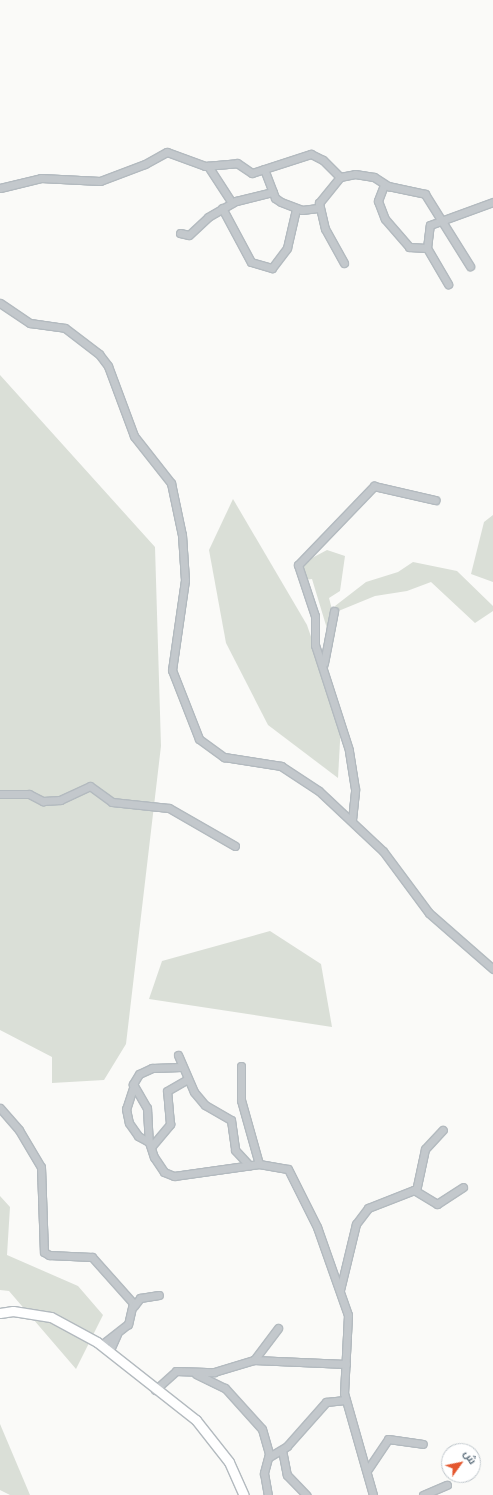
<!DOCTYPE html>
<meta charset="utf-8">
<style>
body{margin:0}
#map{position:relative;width:493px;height:1495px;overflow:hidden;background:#fafaf8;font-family:"DM Sans",Cairo,sans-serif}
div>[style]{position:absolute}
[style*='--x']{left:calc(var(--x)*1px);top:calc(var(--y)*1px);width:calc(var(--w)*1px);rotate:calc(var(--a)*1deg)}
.green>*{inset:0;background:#dadfd7}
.roads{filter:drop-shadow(1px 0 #b3babf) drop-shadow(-1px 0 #b3babf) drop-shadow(0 1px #b3babf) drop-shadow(0 -1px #b3babf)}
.street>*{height:7px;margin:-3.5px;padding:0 3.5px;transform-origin:3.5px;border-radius:3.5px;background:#c3c8cc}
.secondary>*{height:9px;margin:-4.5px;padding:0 4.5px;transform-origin:4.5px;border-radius:4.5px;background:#fff}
span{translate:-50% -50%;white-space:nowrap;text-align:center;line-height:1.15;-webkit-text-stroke:4px #fff;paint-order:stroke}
.north{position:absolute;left:441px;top:1443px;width:40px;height:40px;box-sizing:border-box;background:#fff;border:1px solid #c1c8cd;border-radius:50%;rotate:57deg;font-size:11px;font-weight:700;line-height:16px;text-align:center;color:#657683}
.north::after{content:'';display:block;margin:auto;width:14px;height:18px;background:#e4572e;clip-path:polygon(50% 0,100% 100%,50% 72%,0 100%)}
</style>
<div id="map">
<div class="green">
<div style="clip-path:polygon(0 375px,155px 547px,161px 746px,126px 1044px,104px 1080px,52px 1083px,52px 1057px,0 1030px)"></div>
<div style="clip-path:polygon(233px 499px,307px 625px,341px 724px,338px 778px,268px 725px,226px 643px,209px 550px)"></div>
<div style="clip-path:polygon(493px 515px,493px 582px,471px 574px,484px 522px)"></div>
<div style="clip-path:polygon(327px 550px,345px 556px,340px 591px,329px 598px,335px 621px,328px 632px,312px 579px,303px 580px,297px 566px)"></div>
<div style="clip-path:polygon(413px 562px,457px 571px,493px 606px,493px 611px,475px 623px,431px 582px,407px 591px,375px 596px,336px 612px,335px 606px,366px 582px,398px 572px)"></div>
<div style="clip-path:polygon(270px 931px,321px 964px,332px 1027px,149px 999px,162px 961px)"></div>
<div style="clip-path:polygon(0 1196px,10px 1207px,7px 1255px,78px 1286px,103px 1315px,76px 1369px,9px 1291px,0 1290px)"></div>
<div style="clip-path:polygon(0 1424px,30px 1495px,10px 1495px,0 1490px)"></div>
</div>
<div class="roads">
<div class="street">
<div style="--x:208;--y:166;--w:44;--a:57"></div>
<div style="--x:264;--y:169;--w:31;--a:69"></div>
<div style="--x:275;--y:198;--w:7;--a:34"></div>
<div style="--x:281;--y:202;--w:22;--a:21"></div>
<div style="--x:302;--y:210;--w:16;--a:-7"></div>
<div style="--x:384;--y:185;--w:17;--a:111"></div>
<div style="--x:378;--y:201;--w:19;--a:69"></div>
<div style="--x:385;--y:219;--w:37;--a:49"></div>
<div style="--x:409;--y:247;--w:18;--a:3"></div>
<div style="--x:427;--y:248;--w:42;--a:59.7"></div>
<div style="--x:0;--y:188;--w:42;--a:-13.7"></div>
<div style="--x:41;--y:178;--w:59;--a:2.9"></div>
<div style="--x:100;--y:181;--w:48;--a:-20.7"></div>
<div style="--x:145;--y:164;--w:25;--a:-29"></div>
<div style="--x:167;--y:152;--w:40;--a:20.2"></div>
<div style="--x:205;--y:166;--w:32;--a:-5"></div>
<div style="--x:237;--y:163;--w:18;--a:34"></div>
<div style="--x:252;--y:173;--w:62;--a:-17.9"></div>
<div style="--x:311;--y:154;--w:13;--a:27"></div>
<div style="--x:323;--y:160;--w:24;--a:45"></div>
<div style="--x:222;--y:208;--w:61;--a:61.8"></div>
<div style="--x:251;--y:262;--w:22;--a:16"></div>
<div style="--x:272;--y:268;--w:25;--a:-53"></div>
<div style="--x:287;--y:248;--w:40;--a:-77"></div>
<div style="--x:180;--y:233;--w:9;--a:13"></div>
<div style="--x:189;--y:235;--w:26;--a:-43"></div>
<div style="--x:208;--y:217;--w:32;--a:-30"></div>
<div style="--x:236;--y:201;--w:38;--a:-14"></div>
<div style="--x:427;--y:248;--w:23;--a:-83"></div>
<div style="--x:430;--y:225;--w:67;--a:-20.1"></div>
<div style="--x:344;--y:263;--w:39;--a:-119"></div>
<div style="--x:325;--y:229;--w:27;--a:-103"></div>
<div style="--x:319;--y:203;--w:33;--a:-51"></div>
<div style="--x:340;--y:177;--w:15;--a:-11"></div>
<div style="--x:355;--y:174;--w:19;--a:9"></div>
<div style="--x:374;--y:177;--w:17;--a:33"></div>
<div style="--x:388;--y:186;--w:38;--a:12"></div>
<div style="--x:425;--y:194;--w:85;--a:58"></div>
<div style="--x:0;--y:303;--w:36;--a:34"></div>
<div style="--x:30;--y:323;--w:35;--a:8"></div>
<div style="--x:65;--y:328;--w:43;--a:37.4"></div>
<div style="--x:99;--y:354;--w:15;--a:53"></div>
<div style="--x:108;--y:366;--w:75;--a:69.6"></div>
<div style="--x:134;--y:436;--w:60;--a:51.8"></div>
<div style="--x:171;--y:483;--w:53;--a:78.1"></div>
<div style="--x:182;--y:535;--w:45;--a:86.2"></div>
<div style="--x:185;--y:580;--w:91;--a:98.2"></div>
<div style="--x:172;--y:670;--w:74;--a:68.6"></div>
<div style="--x:199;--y:739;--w:31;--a:36"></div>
<div style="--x:224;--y:757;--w:58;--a:9"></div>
<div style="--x:281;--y:766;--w:45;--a:33.3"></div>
<div style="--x:319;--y:791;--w:88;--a:43.2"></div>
<div style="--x:383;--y:851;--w:77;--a:53.4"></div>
<div style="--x:429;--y:913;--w:85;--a:41.2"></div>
<div style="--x:324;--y:663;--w:53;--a:-79.1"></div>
<div style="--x:0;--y:794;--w:29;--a:0"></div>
<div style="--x:29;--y:794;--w:16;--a:27"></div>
<div style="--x:43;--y:801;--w:17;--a:-3"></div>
<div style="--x:60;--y:800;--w:33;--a:-25"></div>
<div style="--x:90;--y:786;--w:27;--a:36"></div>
<div style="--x:112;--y:802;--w:57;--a:6"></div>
<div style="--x:169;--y:808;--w:76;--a:29.9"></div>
<div style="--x:352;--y:820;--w:31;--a:-84"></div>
<div style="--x:355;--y:789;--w:39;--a:-99"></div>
<div style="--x:349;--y:750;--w:110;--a:-107.9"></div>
<div style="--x:315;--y:645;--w:29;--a:-90"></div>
<div style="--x:315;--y:616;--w:54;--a:-108.4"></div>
<div style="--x:298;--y:565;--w:110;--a:-46.1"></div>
<div style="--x:374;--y:486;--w:63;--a:12.9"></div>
<div style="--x:178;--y:1055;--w:40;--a:66.6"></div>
<div style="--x:194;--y:1092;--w:17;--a:50"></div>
<div style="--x:205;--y:1105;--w:30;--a:30"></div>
<div style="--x:231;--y:1120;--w:30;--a:82"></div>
<div style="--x:235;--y:1150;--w:21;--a:47"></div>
<div style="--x:241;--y:1066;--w:34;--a:90"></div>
<div style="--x:241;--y:1100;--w:66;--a:74.3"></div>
<div style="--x:181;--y:1067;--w:29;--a:178"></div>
<div style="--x:152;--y:1068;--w:14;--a:155"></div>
<div style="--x:139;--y:1074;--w:12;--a:121"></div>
<div style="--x:133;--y:1084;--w:28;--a:60"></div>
<div style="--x:147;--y:1108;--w:34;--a:87"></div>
<div style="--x:149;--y:1142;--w:16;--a:72"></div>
<div style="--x:154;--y:1157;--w:18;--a:56"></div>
<div style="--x:164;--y:1172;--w:11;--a:22"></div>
<div style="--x:174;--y:1176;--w:86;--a:-8"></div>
<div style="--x:259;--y:1164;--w:29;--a:10"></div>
<div style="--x:288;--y:1169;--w:65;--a:63.4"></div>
<div style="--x:317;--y:1227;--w:93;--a:70.6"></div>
<div style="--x:348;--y:1315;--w:78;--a:92.9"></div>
<div style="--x:344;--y:1393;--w:106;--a:74.1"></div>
<div style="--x:133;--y:1088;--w:22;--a:108"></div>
<div style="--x:126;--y:1109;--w:14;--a:78"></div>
<div style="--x:129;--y:1123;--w:16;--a:55"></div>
<div style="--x:138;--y:1136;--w:13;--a:29"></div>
<div style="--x:0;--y:1108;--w:29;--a:49"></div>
<div style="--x:19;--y:1130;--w:43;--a:59.3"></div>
<div style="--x:41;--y:1167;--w:85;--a:88"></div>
<div style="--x:44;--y:1252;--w:6;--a:31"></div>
<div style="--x:49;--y:1255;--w:43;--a:2.7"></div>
<div style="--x:92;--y:1257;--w:62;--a:48.3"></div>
<div style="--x:133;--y:1303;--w:22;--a:103"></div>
<div style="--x:128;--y:1324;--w:34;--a:142"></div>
<div style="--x:151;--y:1147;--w:30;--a:-50"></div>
<div style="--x:170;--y:1124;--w:33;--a:-95"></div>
<div style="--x:167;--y:1091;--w:22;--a:-30"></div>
<div style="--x:416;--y:1191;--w:43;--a:-77.9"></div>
<div style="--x:425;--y:1149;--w:26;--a:-47"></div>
<div style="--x:340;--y:1290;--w:68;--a:-76.4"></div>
<div style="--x:356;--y:1224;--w:20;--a:-53"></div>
<div style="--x:368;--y:1208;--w:49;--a:-21.4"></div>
<div style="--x:414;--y:1190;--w:27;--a:31"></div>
<div style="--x:437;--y:1204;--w:31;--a:-33"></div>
<div style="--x:134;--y:1306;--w:10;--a:-53"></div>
<div style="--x:140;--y:1298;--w:19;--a:-9"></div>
<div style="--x:109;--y:1352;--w:20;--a:-66"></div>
<div style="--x:254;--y:1360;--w:40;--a:-53"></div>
<div style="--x:196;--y:1374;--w:32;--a:26"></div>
<div style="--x:225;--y:1388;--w:55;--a:47.9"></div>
<div style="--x:262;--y:1429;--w:26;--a:74"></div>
<div style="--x:269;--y:1454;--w:20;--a:105"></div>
<div style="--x:264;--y:1473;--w:22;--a:80"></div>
<div style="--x:155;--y:1390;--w:28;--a:-42"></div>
<div style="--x:176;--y:1371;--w:38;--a:2"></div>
<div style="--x:214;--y:1372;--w:42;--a:-16.7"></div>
<div style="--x:254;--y:1360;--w:92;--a:2.5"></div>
<div style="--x:282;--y:1450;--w:25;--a:79"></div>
<div style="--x:287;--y:1475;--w:28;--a:46"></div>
<div style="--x:269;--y:1457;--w:21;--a:-31"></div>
<div style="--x:287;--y:1446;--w:59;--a:-48.4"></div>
<div style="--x:326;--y:1402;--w:19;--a:-6"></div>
<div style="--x:368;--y:1469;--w:36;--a:-56"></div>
<div style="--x:388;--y:1439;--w:35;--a:8"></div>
<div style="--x:423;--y:1495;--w:26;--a:-23"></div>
</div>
<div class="secondary">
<div style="--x:0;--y:1313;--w:13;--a:-9"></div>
<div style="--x:13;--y:1311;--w:38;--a:9"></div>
<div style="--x:51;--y:1317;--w:52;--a:28.5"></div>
<div style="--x:97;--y:1342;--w:126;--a:38.2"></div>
<div style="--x:196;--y:1420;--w:53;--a:51.8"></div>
<div style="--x:229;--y:1462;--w:36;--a:66"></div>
</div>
</div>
<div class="north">ش</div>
</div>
